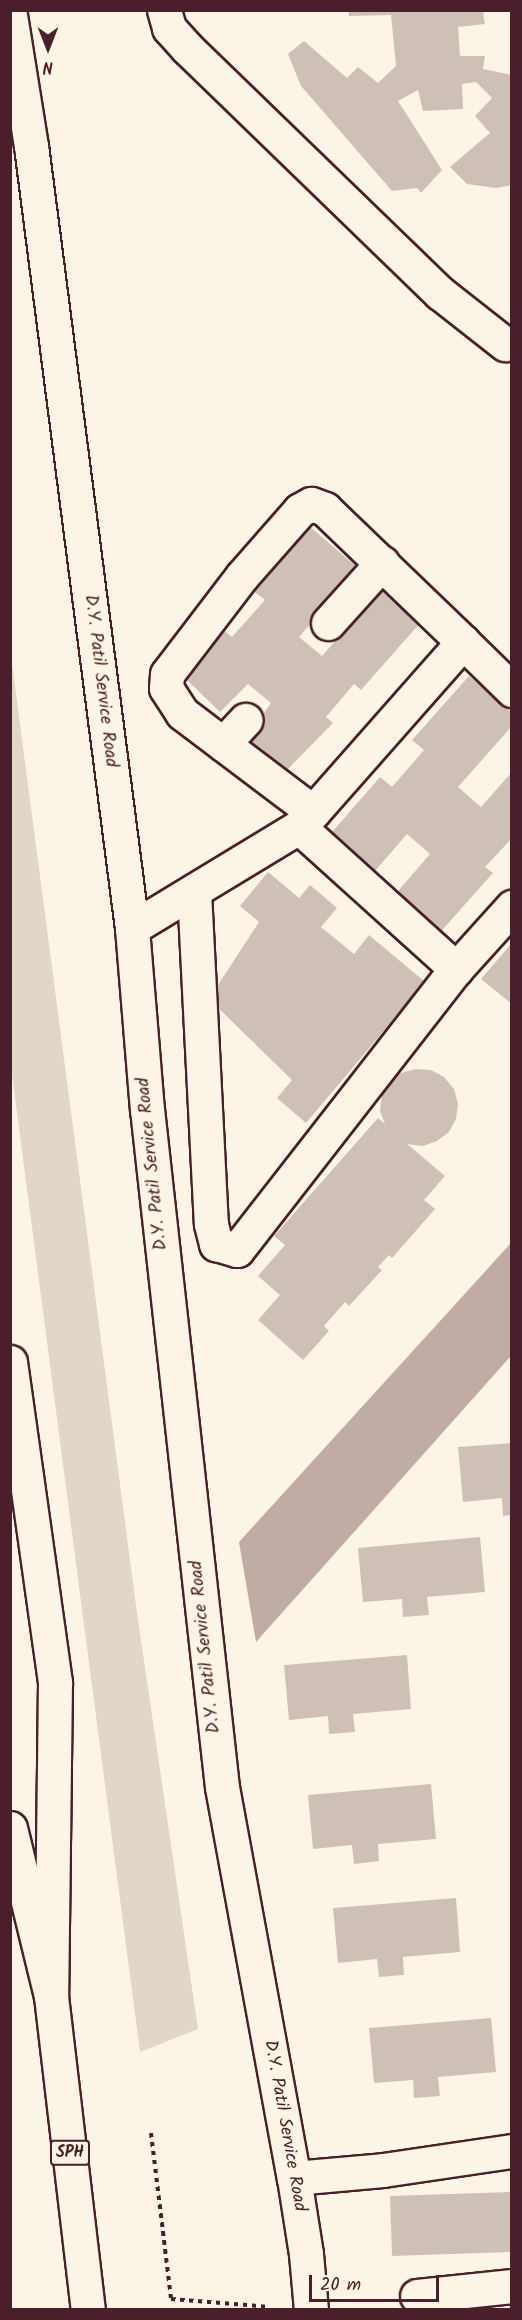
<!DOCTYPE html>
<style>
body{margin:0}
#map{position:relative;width:522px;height:2320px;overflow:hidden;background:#fcf5e5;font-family:Kalam,sans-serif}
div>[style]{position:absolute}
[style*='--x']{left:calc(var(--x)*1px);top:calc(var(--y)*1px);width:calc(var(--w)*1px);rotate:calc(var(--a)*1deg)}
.green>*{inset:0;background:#e2d5ca}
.water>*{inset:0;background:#c0aca5}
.building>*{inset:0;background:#cfc0b7}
.path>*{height:4px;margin-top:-2px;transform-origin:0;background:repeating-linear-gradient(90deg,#4a1f2b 0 4.5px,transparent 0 9px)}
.roads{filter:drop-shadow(2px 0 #4a1f2b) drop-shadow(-2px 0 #4a1f2b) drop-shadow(0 2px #4a1f2b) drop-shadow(0 -2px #4a1f2b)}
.minor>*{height:33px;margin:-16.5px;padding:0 16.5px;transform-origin:16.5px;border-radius:16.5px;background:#fcf5e5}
.highway>*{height:33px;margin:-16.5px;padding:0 16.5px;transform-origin:16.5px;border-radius:16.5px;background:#fcf5e5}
span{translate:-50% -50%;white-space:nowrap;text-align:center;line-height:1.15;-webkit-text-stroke:5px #fcf5e5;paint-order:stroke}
.shield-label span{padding:2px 4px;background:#fcf5e5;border:2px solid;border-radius:4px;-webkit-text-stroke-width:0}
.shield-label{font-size:16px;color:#4a1f2b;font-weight:700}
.street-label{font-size:18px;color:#4a1f2b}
.frame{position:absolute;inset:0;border:12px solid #4a1f2b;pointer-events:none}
.north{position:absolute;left:18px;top:18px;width:60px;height:60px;-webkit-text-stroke:4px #fcf5e5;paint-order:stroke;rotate:180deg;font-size:16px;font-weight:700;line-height:24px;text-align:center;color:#4a1f2b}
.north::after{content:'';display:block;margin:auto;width:21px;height:27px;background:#4a1f2b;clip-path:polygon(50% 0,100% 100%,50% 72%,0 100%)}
.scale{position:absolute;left:309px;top:2275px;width:130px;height:27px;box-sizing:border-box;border:3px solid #4a1f2b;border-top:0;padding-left:8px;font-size:18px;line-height:21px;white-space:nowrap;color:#4a1f2b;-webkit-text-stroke:4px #fcf5e5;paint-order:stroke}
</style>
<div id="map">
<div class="green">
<div style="clip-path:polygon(10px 648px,136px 1606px,198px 2029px,140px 2052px,11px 1067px)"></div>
</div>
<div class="water">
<div style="clip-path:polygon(511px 1243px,511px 1356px,256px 1642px,239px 1542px)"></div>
</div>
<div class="building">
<div style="clip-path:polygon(348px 10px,491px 10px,483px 13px,485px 24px,458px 27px,460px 56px,485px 56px,483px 69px,512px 75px,512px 185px,496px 188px,467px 184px,450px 167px,490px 133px,475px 116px,492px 98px,476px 82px,462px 84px,463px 109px,423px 111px,418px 90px,398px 101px,442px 170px,421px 193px,417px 188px,392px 191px,301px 86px,288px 54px,304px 41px,347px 78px,358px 67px,378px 83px,396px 66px,391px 15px,349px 16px)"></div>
<div style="clip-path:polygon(309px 526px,358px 568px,299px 637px,322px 656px,382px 588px,421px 622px,361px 690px,354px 684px,326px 717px,333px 723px,283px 774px,244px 740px,271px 703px,248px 684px,220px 712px,185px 678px,220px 627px,232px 637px,265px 600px,252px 590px)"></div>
<div style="clip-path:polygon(469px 676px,512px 713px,512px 726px,458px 787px,481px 807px,512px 772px,512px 838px,485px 867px,493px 873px,436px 937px,392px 898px,430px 854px,407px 834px,368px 879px,325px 840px,380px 777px,392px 787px,424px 750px,412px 740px)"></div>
<div style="clip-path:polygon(268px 872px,299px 898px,310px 885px,337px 908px,321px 927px,354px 954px,369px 935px,425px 982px,306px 1123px,277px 1098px,292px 1080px,209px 999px,259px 922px,240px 906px)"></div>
<div style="clip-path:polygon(512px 943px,512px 1004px,481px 979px)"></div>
<div style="clip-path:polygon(416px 1069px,431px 1070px,444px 1077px,454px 1089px,458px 1104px,456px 1119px,449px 1132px,437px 1141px,423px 1146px,407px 1144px,445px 1176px,424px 1200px,435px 1209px,392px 1258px,389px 1255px,378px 1267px,382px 1270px,349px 1306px,345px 1302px,324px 1326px,329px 1331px,303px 1360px,258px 1320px,280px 1295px,258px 1276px,285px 1245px,274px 1236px,378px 1118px,385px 1124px,380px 1111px,382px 1096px,389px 1083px,401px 1073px)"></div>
<div style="clip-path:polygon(512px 1443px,512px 1515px,503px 1516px,502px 1498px,463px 1502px,458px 1447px)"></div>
<div style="clip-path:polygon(480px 1537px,485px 1592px,427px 1597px,429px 1615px,403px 1617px,402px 1599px,363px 1602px,358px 1548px)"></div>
<div style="clip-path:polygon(407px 1655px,411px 1709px,353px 1714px,355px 1732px,329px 1734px,328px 1716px,289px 1720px,284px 1665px)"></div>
<div style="clip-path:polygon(431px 1784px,436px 1839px,378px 1844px,379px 1861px,354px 1864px,352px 1845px,313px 1849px,308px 1795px)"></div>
<div style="clip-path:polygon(456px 1898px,460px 1952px,403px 1957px,404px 1975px,379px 1977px,377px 1959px,338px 1963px,333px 1908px)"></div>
<div style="clip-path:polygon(491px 2018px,496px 2072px,438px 2077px,440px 2096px,414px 2098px,413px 2080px,374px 2083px,369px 2028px)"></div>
<div style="clip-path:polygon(512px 2192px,512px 2252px,392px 2256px,390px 2196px)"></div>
</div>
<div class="path">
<div style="--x:151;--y:2133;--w:167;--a:83.1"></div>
<div style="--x:171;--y:2299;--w:99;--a:4.6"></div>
</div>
<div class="roads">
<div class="minor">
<div style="--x:164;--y:10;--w:19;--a:74"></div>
<div style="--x:169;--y:28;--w:27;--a:48"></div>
<div style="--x:187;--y:48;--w:352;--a:44.1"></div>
<div style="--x:440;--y:293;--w:83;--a:38.1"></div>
<div style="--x:10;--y:15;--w:133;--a:80.9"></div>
<div style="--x:31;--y:146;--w:788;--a:82.64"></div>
<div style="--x:132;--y:928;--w:182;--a:85.3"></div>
<div style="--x:147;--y:1109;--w:682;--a:83.69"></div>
<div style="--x:222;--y:1787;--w:398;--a:79.6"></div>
<div style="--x:294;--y:2178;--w:77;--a:81"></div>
<div style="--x:306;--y:2254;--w:56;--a:84.9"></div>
<div style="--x:328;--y:623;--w:81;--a:-48"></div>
<div style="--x:463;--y:642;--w:69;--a:44.4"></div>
<div style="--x:223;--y:744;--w:33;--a:-47"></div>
<div style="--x:299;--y:827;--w:21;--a:-47"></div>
<div style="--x:313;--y:812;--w:227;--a:-48.6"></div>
<div style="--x:463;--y:642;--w:192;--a:-136.1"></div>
<div style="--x:325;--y:509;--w:15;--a:-160"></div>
<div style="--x:311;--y:504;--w:13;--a:151"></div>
<div style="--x:300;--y:510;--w:88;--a:131.3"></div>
<div style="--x:242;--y:576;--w:123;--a:127.4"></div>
<div style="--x:167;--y:674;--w:14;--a:94"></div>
<div style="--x:166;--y:688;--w:30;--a:57"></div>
<div style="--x:182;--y:713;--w:164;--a:37.1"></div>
<div style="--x:194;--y:891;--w:333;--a:87.1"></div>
<div style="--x:211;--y:1224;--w:21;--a:76"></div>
<div style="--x:216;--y:1244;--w:22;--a:16"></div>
<div style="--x:237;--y:1250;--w:356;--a:-52.1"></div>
<div style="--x:456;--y:969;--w:84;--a:-47.9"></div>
<div style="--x:132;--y:928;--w:195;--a:-31.2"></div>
<div style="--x:299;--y:827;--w:212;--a:42.1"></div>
<div style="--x:294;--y:2178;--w:89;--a:-5.1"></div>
<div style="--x:383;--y:2170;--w:130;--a:-8.4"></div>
<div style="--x:417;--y:2296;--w:96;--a:-6"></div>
</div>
<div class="highway">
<div style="--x:10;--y:1362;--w:323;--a:82"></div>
<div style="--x:55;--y:1682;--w:314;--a:90.7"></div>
<div style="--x:10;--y:1828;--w:173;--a:76.3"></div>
<div style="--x:51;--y:1996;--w:316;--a:83.3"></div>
</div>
</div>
<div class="shield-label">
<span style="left:70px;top:2153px">SPH</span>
</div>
<div class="street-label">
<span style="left:100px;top:681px;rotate:83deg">D.Y. Patil Service Road</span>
<span style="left:153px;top:1164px;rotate:-96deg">D.Y. Patil Service Road</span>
<span style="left:206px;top:1647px;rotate:-96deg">D.Y. Patil Service Road</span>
<span style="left:284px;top:2126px;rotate:80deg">D.Y. Patil Service Road</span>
</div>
<div class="frame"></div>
<div class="north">N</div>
<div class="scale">20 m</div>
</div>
